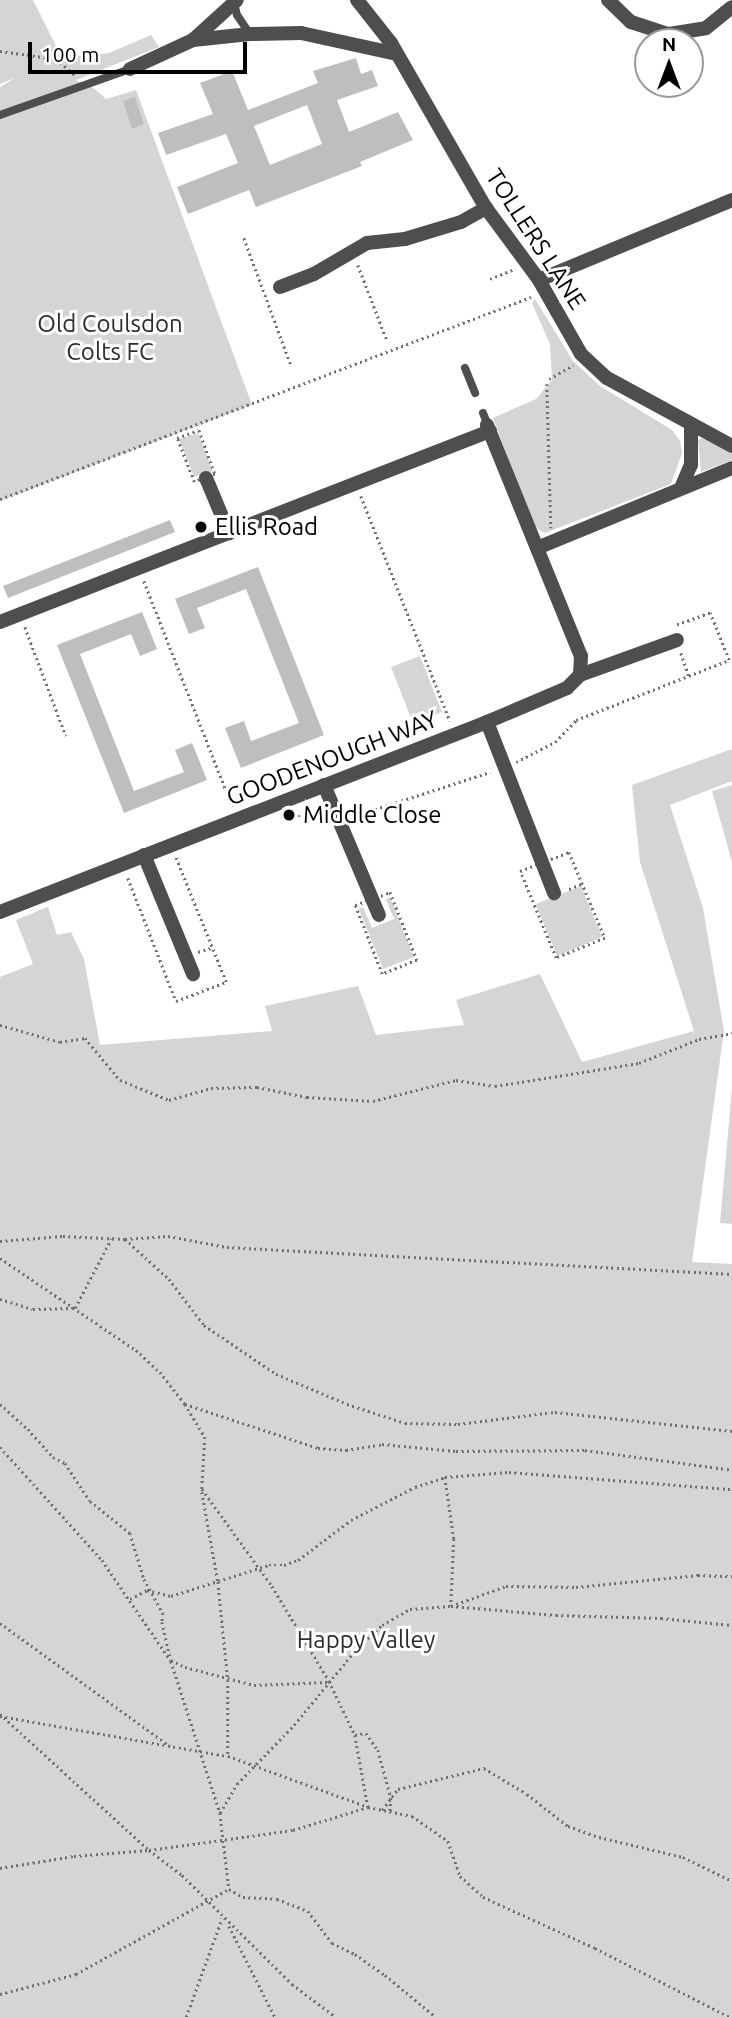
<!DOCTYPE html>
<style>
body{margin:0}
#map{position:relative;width:732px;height:2017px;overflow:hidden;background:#fff;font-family:Ubuntu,sans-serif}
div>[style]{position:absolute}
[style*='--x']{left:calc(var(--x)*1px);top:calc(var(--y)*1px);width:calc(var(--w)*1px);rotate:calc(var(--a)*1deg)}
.green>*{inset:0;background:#d5d5d5}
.building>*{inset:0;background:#bebebe}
.path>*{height:2.5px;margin-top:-1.25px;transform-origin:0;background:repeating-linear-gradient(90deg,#707070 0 2px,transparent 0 5.5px)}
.service>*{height:8px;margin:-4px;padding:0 4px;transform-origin:4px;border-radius:4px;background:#4e4e4e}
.minor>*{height:14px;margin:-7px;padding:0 7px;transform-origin:7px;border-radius:7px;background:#4e4e4e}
.dots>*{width:19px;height:19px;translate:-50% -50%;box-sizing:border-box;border:4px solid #fff;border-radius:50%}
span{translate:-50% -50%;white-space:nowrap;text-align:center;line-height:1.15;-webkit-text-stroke:6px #fff;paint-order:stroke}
.street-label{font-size:24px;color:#000}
.park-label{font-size:24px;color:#2c2c2c}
.poi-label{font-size:24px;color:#000}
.left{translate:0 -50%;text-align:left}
.north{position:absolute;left:634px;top:28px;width:70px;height:70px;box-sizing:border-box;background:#fff;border:2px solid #999;border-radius:50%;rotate:0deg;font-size:19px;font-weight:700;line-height:28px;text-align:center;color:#000}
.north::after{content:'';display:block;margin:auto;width:24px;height:32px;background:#000;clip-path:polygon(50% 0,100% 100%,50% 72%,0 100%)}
.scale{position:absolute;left:28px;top:42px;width:219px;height:32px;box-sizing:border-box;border:4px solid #000;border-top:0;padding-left:9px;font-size:21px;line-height:24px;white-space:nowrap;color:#000;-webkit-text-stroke:5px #fff;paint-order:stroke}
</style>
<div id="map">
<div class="green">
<div style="clip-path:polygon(0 0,33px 0,60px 54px,81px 56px,109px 53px,151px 35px,159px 47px,76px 80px,95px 89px,106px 99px,136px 90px,252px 405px,0 501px,0 87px,15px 78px,0 84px)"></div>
<div style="clip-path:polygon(535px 299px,573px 361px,600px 386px,672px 430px,680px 441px,682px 453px,671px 484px,545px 533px,534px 527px,493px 418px,536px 399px,552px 380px,550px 344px,532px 303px)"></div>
<div style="clip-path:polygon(198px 433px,213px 471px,194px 477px,179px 439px)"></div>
<div style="clip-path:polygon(702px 438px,732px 453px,732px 460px,701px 472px,698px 440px)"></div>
<div style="clip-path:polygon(420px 656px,442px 712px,413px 723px,391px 667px)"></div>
<div style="clip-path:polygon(732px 749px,732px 781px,670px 805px,703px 908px,724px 1031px,692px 1262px,732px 1264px,732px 2017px,0 2017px,0 977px,33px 964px,16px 920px,48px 907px,57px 935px,71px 932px,84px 959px,100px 1045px,272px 1031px,265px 1006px,358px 986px,376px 1035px,464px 1025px,456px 1000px,540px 974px,582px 1062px,694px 1031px,640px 862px,632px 785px)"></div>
<div style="clip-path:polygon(732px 785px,732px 862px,712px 791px)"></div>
<div style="clip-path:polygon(581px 886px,602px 937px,557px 956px,536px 904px)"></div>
<div style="clip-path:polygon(390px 897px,414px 957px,383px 969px,359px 909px,363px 907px,372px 928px,394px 919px,386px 899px)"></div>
<div style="clip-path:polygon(732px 1087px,732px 1224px,720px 1223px)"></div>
</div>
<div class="building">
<div style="clip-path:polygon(evenodd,356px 58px,361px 74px,372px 70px,378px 86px,337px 100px,349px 132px,398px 112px,413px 140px,360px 162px,362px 166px,256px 207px,249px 190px,188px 214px,177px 187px,238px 163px,226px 134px,166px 155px,158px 133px,213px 114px,200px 83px,232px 71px,248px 110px,318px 83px,313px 71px,356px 58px,307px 105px,322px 144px,270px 165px,254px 126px,307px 105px)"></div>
<div style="clip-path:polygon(135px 97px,144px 124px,132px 129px,123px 101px)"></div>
<div style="clip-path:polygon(170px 520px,175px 532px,8px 598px,3px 586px)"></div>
<div style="clip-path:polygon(258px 567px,324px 735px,241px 768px,225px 728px,244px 721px,251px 741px,299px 723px,246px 589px,197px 608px,205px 628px,189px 634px,175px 599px)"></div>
<div style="clip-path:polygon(142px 612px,157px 649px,140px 656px,131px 634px,80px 654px,134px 791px,184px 772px,175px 750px,192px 743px,207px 780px,124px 813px,57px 645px)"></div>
</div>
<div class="path">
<div style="--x:0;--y:51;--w:57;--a:8.1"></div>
<div style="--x:56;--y:59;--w:26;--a:40"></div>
<div style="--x:244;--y:238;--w:135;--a:69.7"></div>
<div style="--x:358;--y:265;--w:80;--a:68.9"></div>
<div style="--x:490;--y:279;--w:27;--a:-22"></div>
<div style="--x:549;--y:379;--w:28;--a:-30"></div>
<div style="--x:547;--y:384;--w:144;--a:88.4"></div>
<div style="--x:199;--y:430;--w:47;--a:70"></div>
<div style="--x:215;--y:474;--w:22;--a:159"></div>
<div style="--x:194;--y:482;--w:47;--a:-111.1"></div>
<div style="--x:177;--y:438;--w:23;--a:-20"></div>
<div style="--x:361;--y:496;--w:242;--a:68.4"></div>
<div style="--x:0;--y:499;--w:568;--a:-20.83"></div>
<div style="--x:144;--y:581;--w:242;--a:68.6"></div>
<div style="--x:25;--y:627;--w:116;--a:69.4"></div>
<div style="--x:681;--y:653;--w:24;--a:71"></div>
<div style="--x:516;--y:762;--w:44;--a:-27.1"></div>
<div style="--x:555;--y:742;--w:30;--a:-46"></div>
<div style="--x:576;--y:720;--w:164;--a:-21.4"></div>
<div style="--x:729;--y:660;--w:51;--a:-112"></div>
<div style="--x:710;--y:613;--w:35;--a:160"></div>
<div style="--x:287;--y:816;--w:36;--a:0"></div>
<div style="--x:354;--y:816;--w:143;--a:-17.9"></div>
<div style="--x:569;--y:852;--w:93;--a:67.3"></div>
<div style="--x:605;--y:938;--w:53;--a:157.8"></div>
<div style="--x:556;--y:958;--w:94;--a:-112.5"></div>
<div style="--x:520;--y:871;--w:53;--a:-21.2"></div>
<div style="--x:128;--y:878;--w:132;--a:68.7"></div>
<div style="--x:176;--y:1001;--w:53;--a:-20.8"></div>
<div style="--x:226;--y:982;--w:134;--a:-112"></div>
<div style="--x:569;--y:889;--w:14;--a:-21"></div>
<div style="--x:390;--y:892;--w:73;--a:68.3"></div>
<div style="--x:417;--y:960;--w:38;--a:158"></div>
<div style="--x:382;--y:974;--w:74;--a:-111.4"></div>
<div style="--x:355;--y:905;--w:37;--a:-20"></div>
<div style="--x:198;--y:952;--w:14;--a:-17"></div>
<div style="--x:0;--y:1025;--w:62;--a:15.8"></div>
<div style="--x:60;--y:1042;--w:25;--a:-9"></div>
<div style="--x:85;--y:1038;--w:55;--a:50.2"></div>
<div style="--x:120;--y:1080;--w:53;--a:22.2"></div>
<div style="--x:169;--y:1100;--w:44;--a:-15.9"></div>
<div style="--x:211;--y:1088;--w:46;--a:-1.2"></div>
<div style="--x:257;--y:1087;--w:51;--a:11.3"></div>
<div style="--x:307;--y:1097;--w:66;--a:3.5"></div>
<div style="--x:373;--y:1101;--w:86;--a:-14.2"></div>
<div style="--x:456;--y:1080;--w:39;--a:9"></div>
<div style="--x:495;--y:1086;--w:146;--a:-9.1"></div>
<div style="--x:639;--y:1063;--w:65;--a:-21.8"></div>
<div style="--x:699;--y:1039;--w:34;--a:-10"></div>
<div style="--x:125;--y:1239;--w:59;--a:42.3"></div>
<div style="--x:169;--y:1279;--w:58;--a:52.7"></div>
<div style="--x:204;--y:1325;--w:87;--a:34.2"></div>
<div style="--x:276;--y:1374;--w:77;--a:22.9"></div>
<div style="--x:347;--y:1404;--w:61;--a:18.1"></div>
<div style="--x:405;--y:1423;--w:53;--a:1.1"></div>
<div style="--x:458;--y:1424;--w:98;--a:-7.1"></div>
<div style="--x:555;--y:1412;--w:178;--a:6.1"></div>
<div style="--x:0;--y:1241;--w:63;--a:-4.5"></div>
<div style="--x:63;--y:1236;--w:62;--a:2.8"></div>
<div style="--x:125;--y:1239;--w:43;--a:-4"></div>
<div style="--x:168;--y:1236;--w:60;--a:10.6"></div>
<div style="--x:227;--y:1247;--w:506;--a:3.06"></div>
<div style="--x:0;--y:1258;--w:164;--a:34.1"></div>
<div style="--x:136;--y:1350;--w:33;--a:43"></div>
<div style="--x:160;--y:1372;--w:41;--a:52"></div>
<div style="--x:185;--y:1404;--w:39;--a:59"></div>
<div style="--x:205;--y:1437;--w:52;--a:93.3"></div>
<div style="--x:202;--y:1489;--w:120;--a:54.2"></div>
<div style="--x:272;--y:1586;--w:111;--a:59"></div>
<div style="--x:329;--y:1681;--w:60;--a:64.3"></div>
<div style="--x:355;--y:1735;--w:73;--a:79.8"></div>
<div style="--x:0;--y:1299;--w:34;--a:17"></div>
<div style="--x:33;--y:1309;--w:42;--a:-1.4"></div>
<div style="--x:75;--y:1308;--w:78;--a:-62.4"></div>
<div style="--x:0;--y:1404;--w:38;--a:42"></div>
<div style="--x:28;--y:1429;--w:38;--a:48"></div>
<div style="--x:53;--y:1457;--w:13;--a:27"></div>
<div style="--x:65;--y:1463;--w:45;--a:56.7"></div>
<div style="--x:90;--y:1501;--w:51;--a:38.7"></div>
<div style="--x:130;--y:1533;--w:48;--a:73.1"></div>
<div style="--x:144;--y:1579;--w:39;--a:61"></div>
<div style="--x:163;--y:1613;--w:9;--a:96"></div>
<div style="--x:162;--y:1622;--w:39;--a:77"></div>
<div style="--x:171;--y:1660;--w:16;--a:27"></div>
<div style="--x:185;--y:1667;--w:71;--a:14.6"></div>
<div style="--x:254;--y:1685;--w:74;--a:-2.3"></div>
<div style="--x:185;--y:1404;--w:140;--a:18.3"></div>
<div style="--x:318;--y:1448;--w:28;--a:4"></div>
<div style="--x:346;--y:1450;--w:36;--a:-9"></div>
<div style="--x:382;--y:1444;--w:74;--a:5.4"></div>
<div style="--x:456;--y:1451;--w:129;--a:-0.4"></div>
<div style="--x:585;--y:1450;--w:148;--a:7.7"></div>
<div style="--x:0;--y:1447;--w:152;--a:47.9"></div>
<div style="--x:102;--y:1560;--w:122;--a:55.7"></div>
<div style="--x:171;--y:1661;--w:160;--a:72.1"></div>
<div style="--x:220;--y:1813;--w:77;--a:83.2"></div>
<div style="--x:229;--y:1889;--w:16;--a:30"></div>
<div style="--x:243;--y:1897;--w:34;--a:3"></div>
<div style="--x:277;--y:1899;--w:33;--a:21"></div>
<div style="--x:308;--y:1911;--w:40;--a:53"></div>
<div style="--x:332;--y:1943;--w:25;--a:26"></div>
<div style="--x:355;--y:1954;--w:37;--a:35"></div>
<div style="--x:385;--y:1975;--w:66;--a:39.5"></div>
<div style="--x:445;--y:1477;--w:63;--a:81.7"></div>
<div style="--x:454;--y:1539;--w:67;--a:92.6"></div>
<div style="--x:451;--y:1606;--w:105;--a:4.9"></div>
<div style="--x:556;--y:1615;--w:105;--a:1.6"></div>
<div style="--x:661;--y:1618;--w:71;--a:5.6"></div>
<div style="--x:202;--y:1492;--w:91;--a:79.9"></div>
<div style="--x:218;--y:1582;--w:99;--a:84.2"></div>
<div style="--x:228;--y:1680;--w:76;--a:90"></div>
<div style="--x:130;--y:1599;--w:19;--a:-28"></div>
<div style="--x:147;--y:1590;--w:25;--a:14"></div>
<div style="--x:171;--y:1596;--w:103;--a:-17.6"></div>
<div style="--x:269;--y:1565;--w:15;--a:0"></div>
<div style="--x:284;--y:1565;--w:15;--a:-20"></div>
<div style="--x:298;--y:1560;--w:66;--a:-37"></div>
<div style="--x:351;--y:1520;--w:72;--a:-27.3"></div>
<div style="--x:415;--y:1487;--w:32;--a:-18"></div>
<div style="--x:445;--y:1477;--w:64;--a:-4.5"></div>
<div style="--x:509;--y:1472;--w:224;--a:4.4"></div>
<div style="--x:0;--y:1623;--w:210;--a:35.9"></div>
<div style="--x:0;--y:1714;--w:202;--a:42.4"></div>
<div style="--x:149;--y:1850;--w:41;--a:37.1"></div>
<div style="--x:182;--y:1875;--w:155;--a:44.7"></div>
<div style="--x:292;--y:1984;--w:55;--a:36.9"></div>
<div style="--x:0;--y:1716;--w:231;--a:10"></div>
<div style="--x:228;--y:1756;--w:149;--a:20"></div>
<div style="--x:368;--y:1807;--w:45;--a:11.6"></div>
<div style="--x:412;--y:1816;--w:44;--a:34.8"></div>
<div style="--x:448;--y:1841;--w:37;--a:71"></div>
<div style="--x:460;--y:1876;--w:31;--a:42"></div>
<div style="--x:483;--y:1897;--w:123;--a:24.5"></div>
<div style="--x:595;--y:1948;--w:152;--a:27.1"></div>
<div style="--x:355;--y:1735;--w:11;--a:-10"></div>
<div style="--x:366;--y:1733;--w:21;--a:55"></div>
<div style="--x:378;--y:1750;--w:50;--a:74.8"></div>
<div style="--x:391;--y:1798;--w:13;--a:94"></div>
<div style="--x:382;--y:1810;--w:26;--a:-53"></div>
<div style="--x:398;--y:1789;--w:89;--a:-13.7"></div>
<div style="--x:484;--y:1768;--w:50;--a:31.2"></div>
<div style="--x:527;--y:1794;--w:52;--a:38"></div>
<div style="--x:568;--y:1826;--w:33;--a:20"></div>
<div style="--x:599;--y:1837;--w:86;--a:13.4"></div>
<div style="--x:683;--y:1857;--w:55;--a:26.1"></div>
<div style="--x:220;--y:1813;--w:34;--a:-60"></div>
<div style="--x:237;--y:1784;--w:82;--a:-46"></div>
<div style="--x:294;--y:1725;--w:102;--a:-50.6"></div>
<div style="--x:359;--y:1646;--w:31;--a:-42"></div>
<div style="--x:382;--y:1625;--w:32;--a:-30"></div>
<div style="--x:410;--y:1609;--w:41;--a:-4.2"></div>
<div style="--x:451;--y:1606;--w:59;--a:-20"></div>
<div style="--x:506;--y:1586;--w:70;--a:0.8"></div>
<div style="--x:576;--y:1587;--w:123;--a:-5.6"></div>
<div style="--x:698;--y:1575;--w:34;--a:2"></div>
<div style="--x:0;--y:1868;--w:75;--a:-9.2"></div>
<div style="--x:74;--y:1856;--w:75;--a:-4.6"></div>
<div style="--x:149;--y:1850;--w:145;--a:-7.9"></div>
<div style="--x:293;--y:1830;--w:78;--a:-17"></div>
<div style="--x:229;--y:1926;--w:102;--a:63.2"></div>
<div style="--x:0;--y:1994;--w:79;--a:-14.7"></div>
<div style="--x:76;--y:1974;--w:175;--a:-29.1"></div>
<div style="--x:186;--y:2017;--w:105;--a:-70"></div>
</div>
<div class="service">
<div style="--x:234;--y:3;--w:12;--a:76"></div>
<div style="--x:237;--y:15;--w:23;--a:56"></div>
<div style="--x:0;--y:115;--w:138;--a:-19.5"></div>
<div style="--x:465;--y:368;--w:27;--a:68"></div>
<div style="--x:483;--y:413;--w:11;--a:68"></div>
</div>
<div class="minor">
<div style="--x:357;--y:0;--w:55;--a:51.7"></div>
<div style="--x:391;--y:43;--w:190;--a:60.1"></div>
<div style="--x:486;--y:208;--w:89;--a:53.6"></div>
<div style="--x:539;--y:280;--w:85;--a:60.4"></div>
<div style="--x:581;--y:354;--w:35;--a:43"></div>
<div style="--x:607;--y:378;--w:142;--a:28.5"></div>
<div style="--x:608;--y:0;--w:32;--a:44"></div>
<div style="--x:631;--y:22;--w:40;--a:18"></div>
<div style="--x:669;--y:34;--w:37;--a:-9"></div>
<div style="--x:706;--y:28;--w:33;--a:-39"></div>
<div style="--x:193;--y:40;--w:57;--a:-6"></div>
<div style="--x:250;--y:34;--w:51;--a:-1.1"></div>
<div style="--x:301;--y:33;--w:98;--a:12.3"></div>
<div style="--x:130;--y:69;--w:69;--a:-24.7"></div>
<div style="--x:193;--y:40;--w:59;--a:-42.3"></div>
<div style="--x:539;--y:280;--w:209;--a:-22.5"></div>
<div style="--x:280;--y:287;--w:36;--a:-21"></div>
<div style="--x:314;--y:274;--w:61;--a:-30.3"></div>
<div style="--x:367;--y:243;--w:38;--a:-6"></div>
<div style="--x:405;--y:239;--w:59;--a:-16.9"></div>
<div style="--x:461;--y:222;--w:29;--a:-29"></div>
<div style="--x:487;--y:425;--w:249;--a:67.9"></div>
<div style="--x:581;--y:656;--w:19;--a:93"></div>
<div style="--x:206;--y:478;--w:60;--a:67.3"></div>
<div style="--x:681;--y:488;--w:25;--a:-67"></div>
<div style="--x:691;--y:465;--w:41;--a:-90"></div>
<div style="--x:537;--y:548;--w:211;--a:-22.3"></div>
<div style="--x:0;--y:622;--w:526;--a:-21.3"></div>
<div style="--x:487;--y:722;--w:184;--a:68.6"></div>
<div style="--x:324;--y:785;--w:141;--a:67.1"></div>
<div style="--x:144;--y:855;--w:129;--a:67.6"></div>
<div style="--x:0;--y:912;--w:523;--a:-21.31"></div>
<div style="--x:487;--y:722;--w:87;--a:-23"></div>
<div style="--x:567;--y:688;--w:18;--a:-45"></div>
<div style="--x:580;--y:675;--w:103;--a:-19.8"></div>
</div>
<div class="dots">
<div style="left:201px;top:527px;background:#000"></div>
<div style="left:289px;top:815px;background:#000"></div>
</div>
<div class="street-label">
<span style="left:536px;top:239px;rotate:57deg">TOLLERS LANE</span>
<span style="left:332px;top:758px;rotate:-21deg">GOODENOUGH WAY</span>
</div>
<div class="park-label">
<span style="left:110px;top:338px">Old Coulsdon<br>Colts FC</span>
<span style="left:366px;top:1640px">Happy Valley</span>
</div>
<div class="poi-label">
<span class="left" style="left:215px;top:527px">Ellis Road</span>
<span class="left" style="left:303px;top:815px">Middle Close</span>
</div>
<div class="north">N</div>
<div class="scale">100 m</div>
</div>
